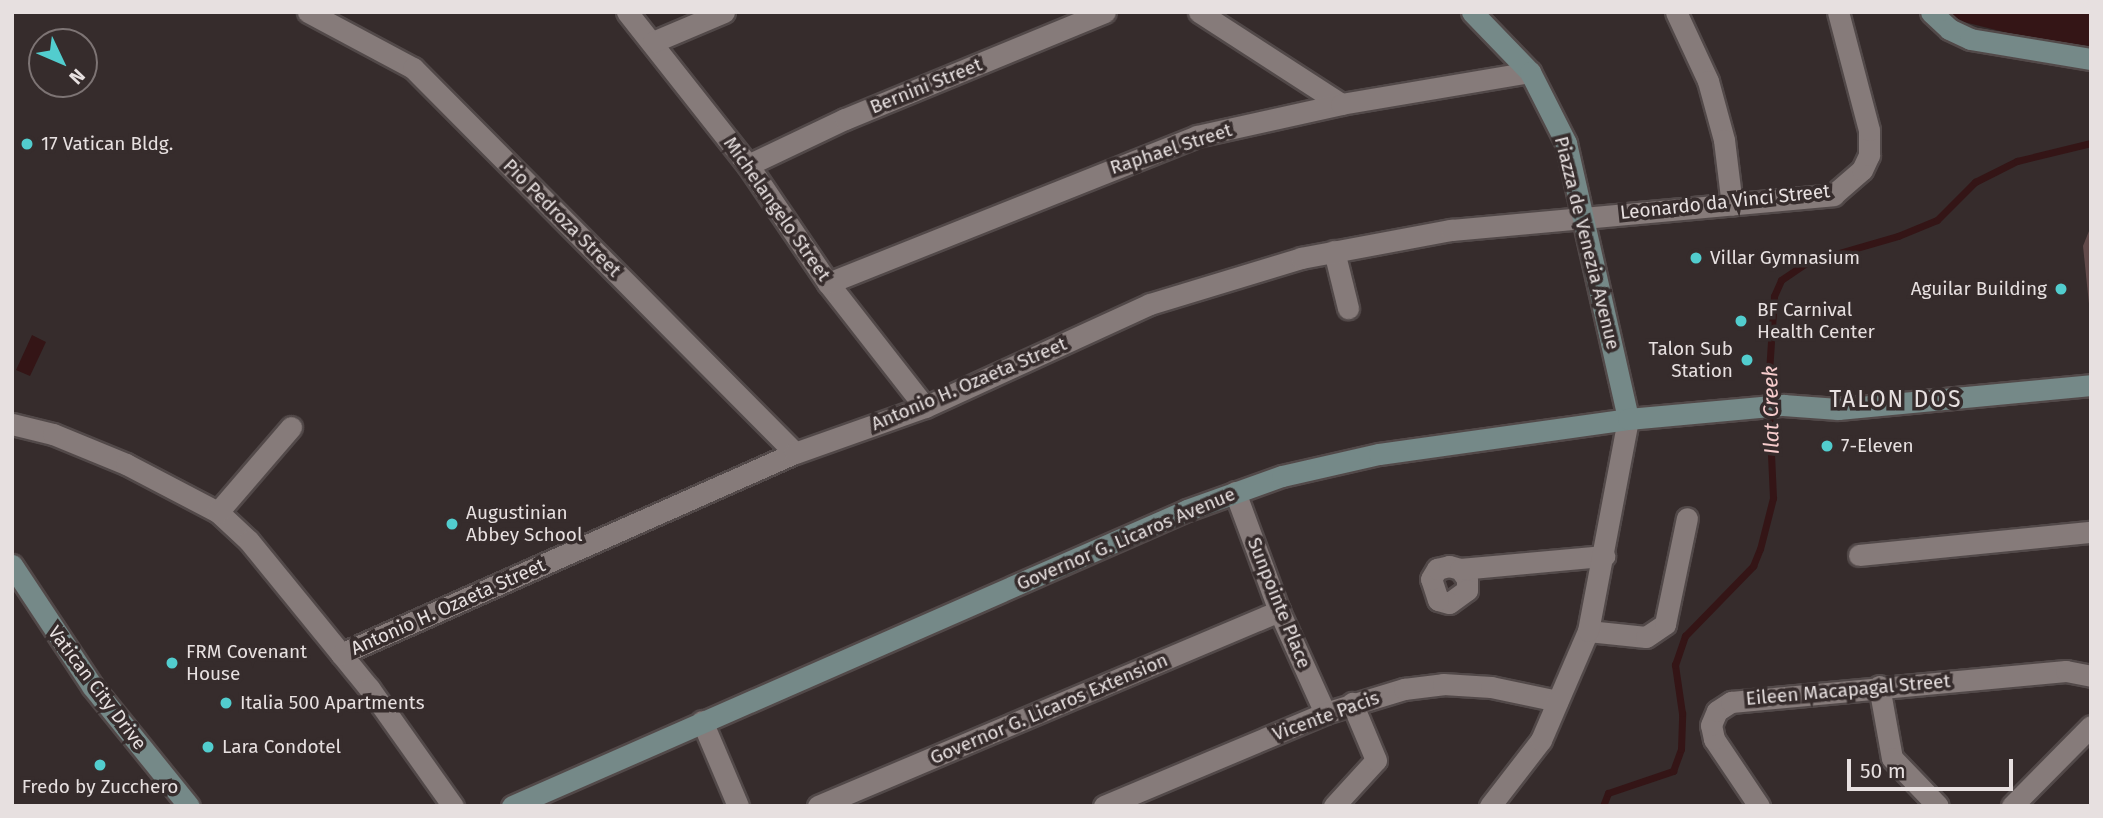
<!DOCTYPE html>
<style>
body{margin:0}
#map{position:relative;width:2103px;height:818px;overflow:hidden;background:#362c2c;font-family:"Fira Sans",sans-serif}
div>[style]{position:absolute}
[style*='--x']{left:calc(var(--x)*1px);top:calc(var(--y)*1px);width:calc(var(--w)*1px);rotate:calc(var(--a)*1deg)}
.green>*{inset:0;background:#624a4a}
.water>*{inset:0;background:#341516}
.stream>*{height:7px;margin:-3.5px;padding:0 3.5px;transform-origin:3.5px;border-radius:3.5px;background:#341516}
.roads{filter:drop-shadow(2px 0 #524949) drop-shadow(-2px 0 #524949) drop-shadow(0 2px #524949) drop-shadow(0 -2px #524949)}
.street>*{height:21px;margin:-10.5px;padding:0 10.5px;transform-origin:10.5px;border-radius:10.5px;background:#867b7a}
.secondary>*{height:21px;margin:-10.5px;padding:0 10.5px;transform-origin:10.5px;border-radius:10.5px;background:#758988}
.dots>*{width:19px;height:19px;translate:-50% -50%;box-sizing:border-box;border:4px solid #362c2c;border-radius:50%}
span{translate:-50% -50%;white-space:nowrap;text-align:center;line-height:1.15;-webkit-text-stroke:7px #362c2c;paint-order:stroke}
.street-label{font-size:19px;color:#e7e0e0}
.poi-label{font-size:19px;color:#e7e0e0}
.left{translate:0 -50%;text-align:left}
.right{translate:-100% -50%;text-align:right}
.water-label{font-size:21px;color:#f7cdcd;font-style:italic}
.quarter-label{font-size:23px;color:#e7e0e0;letter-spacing:2px}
.frame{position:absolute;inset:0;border:14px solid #e7e0e0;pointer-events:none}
.north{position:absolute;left:28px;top:28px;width:70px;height:70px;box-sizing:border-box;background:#362c2c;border:2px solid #7d7474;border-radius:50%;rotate:134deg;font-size:19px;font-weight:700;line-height:28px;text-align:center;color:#e7e0e0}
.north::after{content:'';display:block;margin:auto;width:24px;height:32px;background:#52cdce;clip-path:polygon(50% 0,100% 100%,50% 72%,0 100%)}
.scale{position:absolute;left:1847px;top:759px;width:166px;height:32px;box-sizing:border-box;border:4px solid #e7e0e0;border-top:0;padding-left:9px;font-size:21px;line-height:24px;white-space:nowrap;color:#e7e0e0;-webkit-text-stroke:5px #362c2c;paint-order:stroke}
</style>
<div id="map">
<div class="green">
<div style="clip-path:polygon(2091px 226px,2091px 323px,2083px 246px)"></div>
</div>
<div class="water">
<div style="clip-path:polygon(1944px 12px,2091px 12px,2091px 46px,2048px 43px,1948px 18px)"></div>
<div style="clip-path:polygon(32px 335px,46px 342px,30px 376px,16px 370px)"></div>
</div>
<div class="stream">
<div style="--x:1603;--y:806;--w:14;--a:-69"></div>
<div style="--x:1608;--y:793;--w:69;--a:-18.7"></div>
<div style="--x:1673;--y:771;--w:23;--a:-70"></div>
<div style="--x:1681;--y:749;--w:36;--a:-88"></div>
<div style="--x:1682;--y:713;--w:49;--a:-98.3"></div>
<div style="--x:1675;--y:665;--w:31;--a:-71"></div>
<div style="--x:1685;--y:636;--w:98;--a:-45.8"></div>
<div style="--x:1753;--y:566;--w:18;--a:-68"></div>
<div style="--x:1760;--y:549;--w:53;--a:-75.7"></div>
<div style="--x:1773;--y:498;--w:111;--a:-92.6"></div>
<div style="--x:1768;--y:387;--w:91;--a:-86.2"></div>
<div style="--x:1774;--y:296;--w:17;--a:-66"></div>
<div style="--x:1781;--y:280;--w:32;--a:-34"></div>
<div style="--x:1808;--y:262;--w:94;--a:-16.1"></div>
<div style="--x:1898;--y:236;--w:42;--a:-22.3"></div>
<div style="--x:1937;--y:220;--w:54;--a:-45"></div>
<div style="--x:1975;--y:182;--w:47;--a:-26.6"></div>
<div style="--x:2017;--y:161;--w:76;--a:-13.7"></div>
</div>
<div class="roads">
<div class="street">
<div style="--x:308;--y:12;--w:119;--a:28.1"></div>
<div style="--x:413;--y:68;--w:542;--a:45.22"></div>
<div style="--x:627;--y:12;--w:195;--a:51.7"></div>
<div style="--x:748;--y:165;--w:143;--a:55.9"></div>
<div style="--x:828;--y:283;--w:157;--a:52"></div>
<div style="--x:1199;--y:12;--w:169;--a:32.9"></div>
<div style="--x:1676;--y:12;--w:76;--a:65.1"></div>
<div style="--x:1708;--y:81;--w:61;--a:74.8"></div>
<div style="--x:1724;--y:140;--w:65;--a:83"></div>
<div style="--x:653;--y:42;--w:77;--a:-22.9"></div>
<div style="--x:748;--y:165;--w:107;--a:-25.4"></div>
<div style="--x:845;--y:119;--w:281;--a:-22.4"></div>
<div style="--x:1334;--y:251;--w:59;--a:76.2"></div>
<div style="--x:828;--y:283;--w:397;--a:-21.7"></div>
<div style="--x:1197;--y:136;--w:148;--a:-12.5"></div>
<div style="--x:1341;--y:104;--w:192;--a:-9.6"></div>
<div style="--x:12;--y:424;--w:42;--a:13.7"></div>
<div style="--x:53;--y:434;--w:79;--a:22.3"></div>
<div style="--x:126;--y:464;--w:104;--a:27.6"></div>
<div style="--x:218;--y:512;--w:42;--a:43.1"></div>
<div style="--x:249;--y:541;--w:190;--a:50.8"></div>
<div style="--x:369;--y:688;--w:145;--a:54.6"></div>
<div style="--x:1235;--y:492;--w:127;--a:69.7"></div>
<div style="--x:1279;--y:611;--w:112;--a:65.7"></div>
<div style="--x:218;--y:512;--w:112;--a:-49.3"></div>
<div style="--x:1859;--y:555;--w:233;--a:-5.7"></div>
<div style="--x:1460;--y:569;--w:12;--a:55"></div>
<div style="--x:1467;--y:579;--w:11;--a:90"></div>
<div style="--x:1467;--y:590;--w:22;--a:144"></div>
<div style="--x:1449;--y:603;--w:11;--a:-165"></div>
<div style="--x:1438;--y:600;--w:22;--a:-108"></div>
<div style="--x:1431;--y:579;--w:12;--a:-59"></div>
<div style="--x:1437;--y:569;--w:12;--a:-14"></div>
<div style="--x:1449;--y:566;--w:11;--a:15"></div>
<div style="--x:1460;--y:569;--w:145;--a:-5.2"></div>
<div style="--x:1588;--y:631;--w:58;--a:5.9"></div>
<div style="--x:1646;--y:637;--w:23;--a:-34"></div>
<div style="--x:1665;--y:624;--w:108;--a:-78.3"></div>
<div style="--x:341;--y:654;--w:497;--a:-23.9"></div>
<div style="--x:795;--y:453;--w:138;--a:-19.5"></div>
<div style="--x:925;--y:407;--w:247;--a:-24.6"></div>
<div style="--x:1150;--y:304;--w:158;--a:-16.9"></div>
<div style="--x:1301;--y:258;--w:153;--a:-10.6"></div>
<div style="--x:1451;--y:230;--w:384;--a:-5.2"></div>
<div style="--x:1833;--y:195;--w:38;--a:-41"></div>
<div style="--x:1862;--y:170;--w:17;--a:-65"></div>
<div style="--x:1869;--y:155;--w:25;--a:-90"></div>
<div style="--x:1869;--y:130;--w:122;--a:-104.7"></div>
<div style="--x:1879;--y:686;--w:73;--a:79.8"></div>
<div style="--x:1892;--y:758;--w:66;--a:46.2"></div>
<div style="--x:702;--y:721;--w:92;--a:67"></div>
<div style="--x:818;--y:806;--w:501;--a:-22.93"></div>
<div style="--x:1104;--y:806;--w:240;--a:-22.8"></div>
<div style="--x:1325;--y:713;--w:83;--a:-16.9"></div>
<div style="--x:1404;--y:689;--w:39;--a:-7"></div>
<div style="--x:1443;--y:684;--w:48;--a:3.6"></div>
<div style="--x:1491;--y:687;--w:68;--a:11.8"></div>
<div style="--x:1334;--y:806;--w:62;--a:-47.6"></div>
<div style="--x:1376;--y:760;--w:62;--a:-112.8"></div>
<div style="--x:1490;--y:806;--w:83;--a:-52.3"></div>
<div style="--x:1541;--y:740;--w:119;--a:-66.7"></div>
<div style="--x:1588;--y:631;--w:216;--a:-79.3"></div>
<div style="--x:1759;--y:806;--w:81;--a:-123.9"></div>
<div style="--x:1714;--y:739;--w:14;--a:-102"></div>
<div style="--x:1711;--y:725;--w:15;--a:-67"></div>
<div style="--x:1717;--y:711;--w:17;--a:-33"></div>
<div style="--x:1731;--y:702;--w:336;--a:-5.3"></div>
<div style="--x:2066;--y:671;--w:25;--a:11"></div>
<div style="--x:2012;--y:806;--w:112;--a:-45.4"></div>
</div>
<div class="secondary">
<div style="--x:1472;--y:12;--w:83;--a:46"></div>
<div style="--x:1530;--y:72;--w:80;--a:63.1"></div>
<div style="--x:1566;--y:143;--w:283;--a:77.3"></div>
<div style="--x:1931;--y:12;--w:25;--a:43"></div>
<div style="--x:1949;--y:29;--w:23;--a:25"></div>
<div style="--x:1970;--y:39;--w:123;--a:9.4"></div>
<div style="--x:12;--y:565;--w:145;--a:56.5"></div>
<div style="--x:92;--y:686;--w:154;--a:51.1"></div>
<div style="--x:512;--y:806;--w:737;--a:-23.68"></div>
<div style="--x:1187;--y:510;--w:101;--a:-19.7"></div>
<div style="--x:1282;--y:476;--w:99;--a:-12.8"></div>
<div style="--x:1379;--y:454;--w:251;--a:-8"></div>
<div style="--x:1628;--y:419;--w:156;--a:-5.2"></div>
<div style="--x:1783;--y:405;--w:55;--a:4.2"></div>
<div style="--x:1838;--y:409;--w:254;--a:-5.4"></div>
</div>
</div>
<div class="dots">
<div style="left:27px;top:144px;background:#52cdce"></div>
<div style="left:1696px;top:258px;background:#52cdce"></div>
<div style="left:2061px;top:289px;background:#52cdce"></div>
<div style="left:1741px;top:321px;background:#52cdce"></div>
<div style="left:1747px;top:360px;background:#52cdce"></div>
<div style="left:1827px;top:446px;background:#52cdce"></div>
<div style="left:452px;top:524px;background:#52cdce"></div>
<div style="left:172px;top:663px;background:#52cdce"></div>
<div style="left:226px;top:703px;background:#52cdce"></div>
<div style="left:208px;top:747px;background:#52cdce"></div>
<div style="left:100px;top:765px;background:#52cdce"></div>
</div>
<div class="street-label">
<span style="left:926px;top:86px;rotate:-22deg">Bernini Street</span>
<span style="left:1171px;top:149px;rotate:-18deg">Raphael Street</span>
<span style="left:1725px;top:202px;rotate:-6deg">Leonardo da Vinci Street</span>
<span style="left:777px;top:209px;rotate:55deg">Michelangelo Street</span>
<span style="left:562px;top:218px;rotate:45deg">Pio Pedroza Street</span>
<span style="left:1587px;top:243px;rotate:76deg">Piazza de Venezia Avenue</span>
<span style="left:969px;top:384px;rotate:-23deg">Antonio H. Ozaeta Street</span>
<span style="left:1126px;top:539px;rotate:-23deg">Governor G. Licaros Avenue</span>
<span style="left:1279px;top:603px;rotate:68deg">Sunpointe Place</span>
<span style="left:448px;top:607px;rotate:-24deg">Antonio H. Ozaeta Street</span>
<span style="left:97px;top:688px;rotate:53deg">Vatican City Drive</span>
<span style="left:1848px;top:690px;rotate:-5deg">Eileen Macapagal Street</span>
<span style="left:1049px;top:709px;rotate:-23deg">Governor G. Licaros Extension</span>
<span style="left:1326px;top:716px;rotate:-20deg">Vicente Pacis</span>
</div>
<div class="poi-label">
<span class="left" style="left:41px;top:144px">17 Vatican Bldg.</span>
<span class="left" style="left:1710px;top:258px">Villar Gymnasium</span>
<span class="right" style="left:2047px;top:289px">Aguilar Building</span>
<span class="left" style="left:1757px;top:321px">BF Carnival<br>Health Center</span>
<span class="right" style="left:1733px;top:360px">Talon Sub<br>Station</span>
<span class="left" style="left:1841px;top:446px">7-Eleven</span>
<span class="left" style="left:466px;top:524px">Augustinian<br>Abbey School</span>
<span class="left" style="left:186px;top:663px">FRM Covenant<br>House</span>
<span class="left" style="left:240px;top:703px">Italia 500 Apartments</span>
<span class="left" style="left:222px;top:747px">Lara Condotel</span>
<span style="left:100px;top:787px">Fredo by Zucchero</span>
</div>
<div class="water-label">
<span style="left:1771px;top:410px;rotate:-91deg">Ilat Creek</span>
</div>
<div class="quarter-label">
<span style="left:1896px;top:399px">TALON DOS</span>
</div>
<div class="frame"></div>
<div class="north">N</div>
<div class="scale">50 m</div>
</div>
